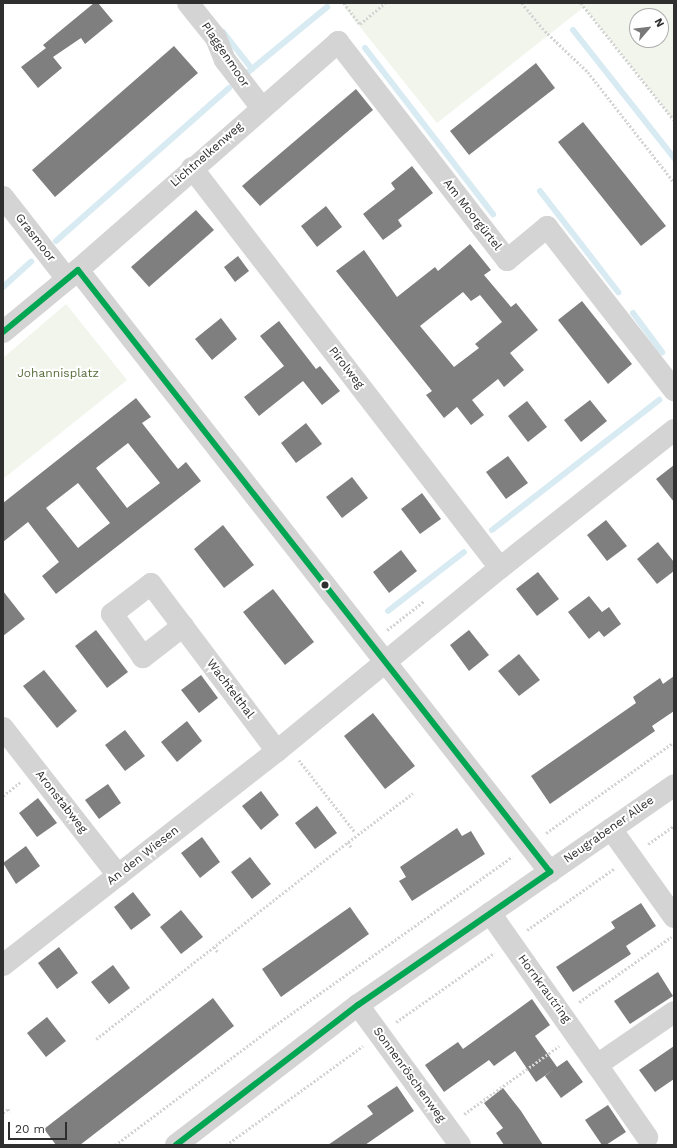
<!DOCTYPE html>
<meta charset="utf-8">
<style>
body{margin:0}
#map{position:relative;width:677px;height:1148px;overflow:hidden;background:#fff;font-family:"Work Sans",sans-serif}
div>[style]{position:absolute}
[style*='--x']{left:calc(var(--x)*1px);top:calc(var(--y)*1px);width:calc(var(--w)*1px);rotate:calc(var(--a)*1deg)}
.green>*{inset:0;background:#f1f5ec}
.stream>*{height:6px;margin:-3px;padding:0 3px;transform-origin:3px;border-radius:3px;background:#d8ebf2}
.building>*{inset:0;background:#7f7f7f}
.path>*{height:2.5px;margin-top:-1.25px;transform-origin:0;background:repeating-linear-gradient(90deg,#d4d4d4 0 2px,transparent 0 4px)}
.street>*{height:22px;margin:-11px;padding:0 11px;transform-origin:11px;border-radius:11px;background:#d4d4d4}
.bus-1>*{height:6px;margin:-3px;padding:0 3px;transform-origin:3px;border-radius:3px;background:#00a651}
.dots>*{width:11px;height:11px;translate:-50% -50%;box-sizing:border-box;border:2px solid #fff;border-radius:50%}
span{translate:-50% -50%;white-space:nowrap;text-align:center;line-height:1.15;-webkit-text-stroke:4px #fff;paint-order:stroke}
.street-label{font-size:12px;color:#2f2f2f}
.park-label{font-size:12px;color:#566c3a}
.frame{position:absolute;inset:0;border:4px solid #2f2f2f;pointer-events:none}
.north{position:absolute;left:629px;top:8px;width:40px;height:40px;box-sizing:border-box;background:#fff;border:1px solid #acacac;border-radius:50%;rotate:62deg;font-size:11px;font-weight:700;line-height:16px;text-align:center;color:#2f2f2f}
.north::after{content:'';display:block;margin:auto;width:14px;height:18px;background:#787878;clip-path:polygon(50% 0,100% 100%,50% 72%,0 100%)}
.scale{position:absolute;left:8px;top:1122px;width:59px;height:18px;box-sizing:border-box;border:2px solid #2f2f2f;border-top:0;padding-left:5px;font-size:12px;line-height:14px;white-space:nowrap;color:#2f2f2f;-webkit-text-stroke:3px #fff;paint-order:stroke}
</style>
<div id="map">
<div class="green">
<div style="clip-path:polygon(evenodd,348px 3px,674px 3px,674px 120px,584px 7px,437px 123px,344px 7px,348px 3px,637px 16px,661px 16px,661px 40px,637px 40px,637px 16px)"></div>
<div style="clip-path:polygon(66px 304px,127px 380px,3px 479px,3px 358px)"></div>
</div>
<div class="stream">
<div style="--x:573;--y:30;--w:163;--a:51.7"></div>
<div style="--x:223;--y:32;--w:47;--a:51.9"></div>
<div style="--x:365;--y:48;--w:210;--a:52.4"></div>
<div style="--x:247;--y:73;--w:104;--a:-39.5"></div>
<div style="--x:540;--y:191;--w:128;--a:52.3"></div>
<div style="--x:56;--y:241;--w:231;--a:-41.5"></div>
<div style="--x:3;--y:287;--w:38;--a:-42"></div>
<div style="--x:633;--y:313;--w:49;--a:53.4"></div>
<div style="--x:492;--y:530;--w:212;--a:-37.9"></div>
<div style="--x:388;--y:611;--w:96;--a:-37.8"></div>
</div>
<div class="building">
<div style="clip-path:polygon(94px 3px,98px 3px,113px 21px,85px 44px,81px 38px,53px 57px,62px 68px,38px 88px,21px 67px,46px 48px,43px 45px)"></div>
<div style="clip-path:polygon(174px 46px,198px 73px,55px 197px,32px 170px)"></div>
<div style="clip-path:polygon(536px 63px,555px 88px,469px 155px,450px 131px)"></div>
<div style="clip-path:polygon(356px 89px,373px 110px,260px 206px,242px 186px)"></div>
<div style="clip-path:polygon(583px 122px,666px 226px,641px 246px,558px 142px)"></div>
<div style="clip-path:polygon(412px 166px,433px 193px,398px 220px,402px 226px,383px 240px,363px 214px,395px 189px,391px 183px)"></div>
<div style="clip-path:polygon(326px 206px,342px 227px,317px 247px,301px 226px)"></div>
<div style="clip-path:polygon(196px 210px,214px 230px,149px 287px,131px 267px)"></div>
<div style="clip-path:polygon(evenodd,470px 244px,491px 270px,484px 275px,511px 307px,516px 303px,538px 330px,510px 353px,524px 370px,504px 387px,498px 379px,472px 400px,484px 415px,471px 425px,457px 407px,444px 418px,426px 395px,432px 391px,336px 271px,364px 250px,397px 297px,435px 267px,438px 271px,470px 244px,463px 292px,471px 301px,480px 295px,502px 322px,475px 344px,479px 348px,454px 367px,420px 326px,463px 292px)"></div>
<div style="clip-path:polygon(238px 256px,249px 271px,235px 282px,224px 267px)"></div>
<div style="clip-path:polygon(582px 301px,632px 364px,608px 384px,558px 320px)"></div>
<div style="clip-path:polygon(221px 318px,237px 339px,212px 360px,195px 339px)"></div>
<div style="clip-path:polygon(279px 321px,316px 369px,320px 366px,340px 391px,322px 405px,303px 381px,259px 416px,244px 397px,284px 366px,260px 336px)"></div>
<div style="clip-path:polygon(evenodd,136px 398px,151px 417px,142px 423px,178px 469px,186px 462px,201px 481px,56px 594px,42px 576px,59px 562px,28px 522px,3px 542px,3px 503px,136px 398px,128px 443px,160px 483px,127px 508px,96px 468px,128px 443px,136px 398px,78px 483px,110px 523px,78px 548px,46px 508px,78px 483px)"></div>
<div style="clip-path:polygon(590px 400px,607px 421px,581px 442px,564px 420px)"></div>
<div style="clip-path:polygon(527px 401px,547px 427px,528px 442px,508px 416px)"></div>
<div style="clip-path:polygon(306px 423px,322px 444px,296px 463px,281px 443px)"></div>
<div style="clip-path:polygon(508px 456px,528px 483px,506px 499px,486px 472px)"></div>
<div style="clip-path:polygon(674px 465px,674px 502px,656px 479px)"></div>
<div style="clip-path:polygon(352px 477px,368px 498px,342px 518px,326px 497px)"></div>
<div style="clip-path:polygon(422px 493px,441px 519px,420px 534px,401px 509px)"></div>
<div style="clip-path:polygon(606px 520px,627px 546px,607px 561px,587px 535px)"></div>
<div style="clip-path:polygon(223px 525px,254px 565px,224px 588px,194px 549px)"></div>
<div style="clip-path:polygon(658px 542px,674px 562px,674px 571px,657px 584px,637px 559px)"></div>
<div style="clip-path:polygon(401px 550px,417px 571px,389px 593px,373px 572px)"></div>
<div style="clip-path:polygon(538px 572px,559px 599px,537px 616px,516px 589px)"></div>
<div style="clip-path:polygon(273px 589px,314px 642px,285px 665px,243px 612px)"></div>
<div style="clip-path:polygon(3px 591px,25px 619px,3px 636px)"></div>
<div style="clip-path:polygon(589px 596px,602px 612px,609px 607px,621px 624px,604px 637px,599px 631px,589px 639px,568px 612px)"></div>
<div style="clip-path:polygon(96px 630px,128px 672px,107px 688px,75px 646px)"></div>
<div style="clip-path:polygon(469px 630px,489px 655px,469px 671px,450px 645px)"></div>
<div style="clip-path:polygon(519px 654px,540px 680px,519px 696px,498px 671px)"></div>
<div style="clip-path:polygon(44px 670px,77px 711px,57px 728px,23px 686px)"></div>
<div style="clip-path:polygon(201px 675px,218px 698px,199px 713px,181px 690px)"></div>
<div style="clip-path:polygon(674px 676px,674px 711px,652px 726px,655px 731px,550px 804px,531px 776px,636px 703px,633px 697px,660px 678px,663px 684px)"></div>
<div style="clip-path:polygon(373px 713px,415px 766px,385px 789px,344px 736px)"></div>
<div style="clip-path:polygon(187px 721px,202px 741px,177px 762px,161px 742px)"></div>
<div style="clip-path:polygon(125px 730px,145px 756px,125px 771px,105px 745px)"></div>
<div style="clip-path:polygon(108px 784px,121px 803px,99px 819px,85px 800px)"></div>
<div style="clip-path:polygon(261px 791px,279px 815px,261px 830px,242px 806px)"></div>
<div style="clip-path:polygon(38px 798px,57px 823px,37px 837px,19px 813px)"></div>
<div style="clip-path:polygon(317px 806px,337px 833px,315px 849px,295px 823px)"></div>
<div style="clip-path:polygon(457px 828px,462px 836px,471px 831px,485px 854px,412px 901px,399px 881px,406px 877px,400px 867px)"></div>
<div style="clip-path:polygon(202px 837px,220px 862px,200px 878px,181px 853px)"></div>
<div style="clip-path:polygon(26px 846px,40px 866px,16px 884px,3px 863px)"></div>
<div style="clip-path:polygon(250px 857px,271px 884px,252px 899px,231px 872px)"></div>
<div style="clip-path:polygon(133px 892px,151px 915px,131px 930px,114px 907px)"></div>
<div style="clip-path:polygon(641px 903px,656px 926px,626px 946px,631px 954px,573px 992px,556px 967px,615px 928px,611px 922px)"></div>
<div style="clip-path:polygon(350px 907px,369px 934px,281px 997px,262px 969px)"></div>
<div style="clip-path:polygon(181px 910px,203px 937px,181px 954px,160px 927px)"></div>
<div style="clip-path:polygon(59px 947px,78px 973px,57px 989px,38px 963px)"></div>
<div style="clip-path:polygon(113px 965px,130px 988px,109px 1004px,91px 982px)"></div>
<div style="clip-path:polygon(658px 972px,673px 996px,630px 1024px,614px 1001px)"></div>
<div style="clip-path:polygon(213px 998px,234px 1026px,80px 1145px,56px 1145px,44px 1129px)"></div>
<div style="clip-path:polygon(532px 999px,550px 1025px,535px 1036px,557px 1067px,567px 1060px,583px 1082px,561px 1098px,545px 1076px,553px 1070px,536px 1082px,515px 1051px,494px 1066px,489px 1060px,444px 1092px,425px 1065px,458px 1042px,463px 1049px)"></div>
<div style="clip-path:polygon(47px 1017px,66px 1041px,46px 1057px,27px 1033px)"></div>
<div style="clip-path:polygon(674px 1046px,674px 1079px,655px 1092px,639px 1070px)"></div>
<div style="clip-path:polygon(397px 1086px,414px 1111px,365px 1145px,328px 1145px,373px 1114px,367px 1106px)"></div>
<div style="clip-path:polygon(503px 1088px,521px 1111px,543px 1145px,504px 1145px,496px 1133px,503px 1128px,484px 1103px)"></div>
<div style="clip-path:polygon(608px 1105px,626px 1132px,606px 1145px,602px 1145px,585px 1120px)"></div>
</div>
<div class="path">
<div style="--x:344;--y:3;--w:26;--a:53"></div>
<div style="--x:360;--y:24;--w:33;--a:-40"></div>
<div style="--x:522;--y:3;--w:36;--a:51"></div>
<div style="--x:545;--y:31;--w:59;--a:43.6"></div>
<div style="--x:588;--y:72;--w:140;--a:52"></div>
<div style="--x:581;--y:3;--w:149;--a:51.5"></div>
<div style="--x:387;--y:630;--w:47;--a:-38.1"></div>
<div style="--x:299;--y:760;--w:91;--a:52.1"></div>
<div style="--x:3;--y:796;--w:22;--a:-39"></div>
<div style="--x:546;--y:833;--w:157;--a:-35.4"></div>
<div style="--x:348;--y:842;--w:81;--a:-37"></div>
<div style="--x:648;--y:844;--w:32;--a:-35"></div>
<div style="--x:527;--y:930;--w:108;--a:-35.2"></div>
<div style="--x:214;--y:947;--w:6;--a:51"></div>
<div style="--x:579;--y:1002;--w:113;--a:-35.2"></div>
<div style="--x:396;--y:1022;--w:120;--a:-35.1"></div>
<div style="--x:96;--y:1039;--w:320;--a:-38"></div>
<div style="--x:348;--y:842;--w:6;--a:59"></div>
<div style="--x:3;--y:1113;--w:6;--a:-39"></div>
<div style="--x:8;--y:1109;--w:4;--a:56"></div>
<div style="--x:464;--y:1114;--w:117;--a:-35.6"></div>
<div style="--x:115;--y:1145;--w:199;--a:-36.8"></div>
<div style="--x:274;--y:1026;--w:292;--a:-35.4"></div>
<div style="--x:226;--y:1145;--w:169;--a:-35.9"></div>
</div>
<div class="street">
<div style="--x:188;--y:3;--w:45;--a:51.3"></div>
<div style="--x:216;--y:38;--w:24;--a:68"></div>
<div style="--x:225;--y:60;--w:59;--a:52.5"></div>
<div style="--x:192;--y:168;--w:505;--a:52.4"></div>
<div style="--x:3;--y:197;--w:104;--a:52"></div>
<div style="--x:78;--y:270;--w:765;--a:51.9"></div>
<div style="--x:3;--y:332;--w:97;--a:-39.6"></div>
<div style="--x:78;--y:270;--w:346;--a:-41.2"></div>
<div style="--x:338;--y:42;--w:276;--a:52.2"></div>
<div style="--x:507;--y:260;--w:52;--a:-39.5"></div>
<div style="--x:547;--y:227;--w:207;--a:52.1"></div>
<div style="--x:183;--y:626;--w:51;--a:142.2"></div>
<div style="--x:143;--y:657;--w:53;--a:-125.8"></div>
<div style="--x:112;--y:614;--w:49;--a:-37.6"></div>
<div style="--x:151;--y:584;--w:209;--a:53"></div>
<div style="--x:3;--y:728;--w:187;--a:52"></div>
<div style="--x:611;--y:829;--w:108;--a:54.4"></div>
<div style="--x:490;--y:913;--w:186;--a:54.9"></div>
<div style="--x:597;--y:1065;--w:93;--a:-34.5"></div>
<div style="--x:3;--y:965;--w:348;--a:-38"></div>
<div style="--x:277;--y:751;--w:288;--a:-39.4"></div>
<div style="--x:500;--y:568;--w:222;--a:-38.4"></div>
<div style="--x:358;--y:1005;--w:173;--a:53.9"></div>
<div style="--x:597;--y:1065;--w:88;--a:55.2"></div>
<div style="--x:176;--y:1145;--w:230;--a:-37.6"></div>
<div style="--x:358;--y:1005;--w:385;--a:-34.8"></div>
</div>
<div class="bus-1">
<div style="--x:78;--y:270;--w:765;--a:51.9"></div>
<div style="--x:3;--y:332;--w:97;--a:-39.6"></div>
<div style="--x:176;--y:1145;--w:230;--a:-37.6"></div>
<div style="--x:358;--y:1005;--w:234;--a:-34.7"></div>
</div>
<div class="dots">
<div style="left:325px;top:585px;background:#2f2f2f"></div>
</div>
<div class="street-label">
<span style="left:225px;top:55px;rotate:56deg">Plaggenmoor</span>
<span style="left:207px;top:155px;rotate:-41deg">Lichtnelkenweg</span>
<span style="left:472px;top:215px;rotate:52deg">Am Moorgürtel</span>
<span style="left:35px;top:238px;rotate:52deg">Grasmoor</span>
<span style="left:346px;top:368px;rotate:52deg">Pirolweg</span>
<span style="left:230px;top:689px;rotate:53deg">Wachtelthal</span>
<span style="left:61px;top:802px;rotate:52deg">Aronstabweg</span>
<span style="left:609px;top:830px;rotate:-35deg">Neugrabener Allee</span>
<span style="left:143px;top:856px;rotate:-38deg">An den Wiesen</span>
<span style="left:544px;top:989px;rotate:54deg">Hornkrautring</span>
<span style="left:409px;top:1075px;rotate:54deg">Sonnenröschenweg</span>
</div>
<div class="park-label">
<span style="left:58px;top:374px">Johannisplatz</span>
</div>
<div class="frame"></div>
<div class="north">N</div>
<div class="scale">20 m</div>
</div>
